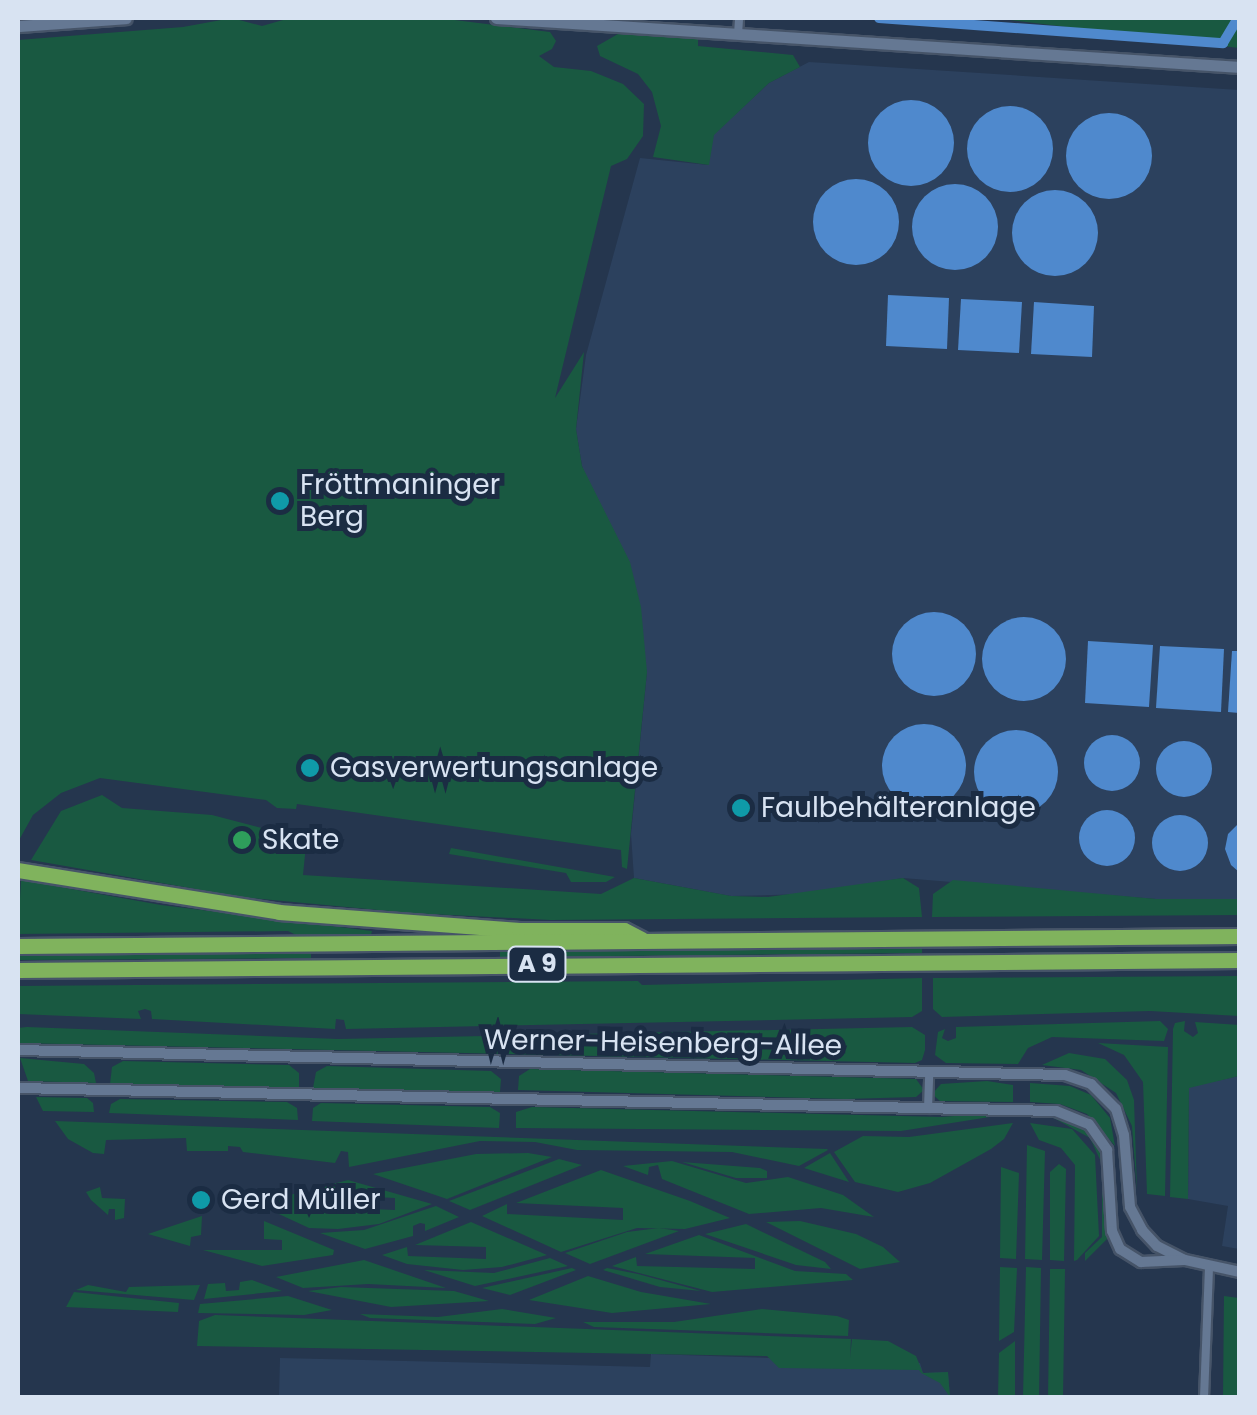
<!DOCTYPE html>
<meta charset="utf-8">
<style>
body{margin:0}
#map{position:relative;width:1257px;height:1415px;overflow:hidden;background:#25364e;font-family:Poppins,sans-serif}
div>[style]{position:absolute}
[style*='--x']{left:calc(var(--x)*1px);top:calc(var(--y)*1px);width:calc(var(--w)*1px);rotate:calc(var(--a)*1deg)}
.built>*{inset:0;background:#2c415e}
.green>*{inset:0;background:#195941}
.water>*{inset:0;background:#4f89cd}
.round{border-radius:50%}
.canal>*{height:10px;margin:-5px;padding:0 5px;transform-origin:5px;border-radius:5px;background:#4f89cd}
.roads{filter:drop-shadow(2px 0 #465468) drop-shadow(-2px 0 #465468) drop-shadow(0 2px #465468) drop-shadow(0 -2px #465468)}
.minor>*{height:8px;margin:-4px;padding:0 4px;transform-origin:4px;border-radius:4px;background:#657893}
.tertiary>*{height:10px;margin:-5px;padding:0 5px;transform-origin:5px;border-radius:5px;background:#657893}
.secondary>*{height:11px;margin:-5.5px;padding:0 5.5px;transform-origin:5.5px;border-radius:5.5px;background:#657893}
.motorway>*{height:15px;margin:-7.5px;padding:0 7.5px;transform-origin:7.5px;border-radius:7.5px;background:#80b35d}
.dots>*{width:28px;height:28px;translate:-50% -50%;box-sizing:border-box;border:5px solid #1b2c43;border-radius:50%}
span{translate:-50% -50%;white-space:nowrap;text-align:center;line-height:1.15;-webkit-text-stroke:10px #1b2c43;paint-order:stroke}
.shield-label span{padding:2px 8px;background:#1b2c43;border:2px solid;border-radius:8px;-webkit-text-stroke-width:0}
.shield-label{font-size:25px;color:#d8e3f2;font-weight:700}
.poi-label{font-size:28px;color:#d8e3f2}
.left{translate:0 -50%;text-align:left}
.street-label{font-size:28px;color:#d8e3f2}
.frame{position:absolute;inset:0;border:20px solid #d8e3f2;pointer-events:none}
</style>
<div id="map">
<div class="built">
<div style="clip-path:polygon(809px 62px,1239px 90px,1239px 907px,1224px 899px,1156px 899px,903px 878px,808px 894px,731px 896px,634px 878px,631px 834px,647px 672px,582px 466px,576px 429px,586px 355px,640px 158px,708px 165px,713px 135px,769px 83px)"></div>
<div style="clip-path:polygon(1239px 1076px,1239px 1249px,1222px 1246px,1228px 1206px,1188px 1199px,1189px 1087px)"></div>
<div style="clip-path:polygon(651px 1354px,920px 1363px,923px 1373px,948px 1372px,950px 1398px,279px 1398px,280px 1358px,650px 1367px)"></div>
</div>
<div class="green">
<div style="clip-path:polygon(232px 18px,262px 26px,290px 18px,439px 18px,550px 32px,556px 41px,552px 49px,539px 56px,554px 67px,591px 71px,623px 84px,644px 104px,643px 136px,627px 159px,611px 166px,555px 398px,584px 352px,576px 429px,582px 466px,630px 562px,641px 607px,647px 672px,627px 869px,622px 867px,621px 850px,297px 804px,296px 809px,277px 808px,266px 800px,100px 778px,61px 793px,33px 815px,18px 842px,18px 40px,183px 27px)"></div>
<div style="clip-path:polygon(994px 18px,1239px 18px,1239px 48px)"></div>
<div style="clip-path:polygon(618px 34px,698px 39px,698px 46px,793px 55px,800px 67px,769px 83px,714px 135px,709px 165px,653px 157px,661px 126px,652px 92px,638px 74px,600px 56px,597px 46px)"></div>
<div style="clip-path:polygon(102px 795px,122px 808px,212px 815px,281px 833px,306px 845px,303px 875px,601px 894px,634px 878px,731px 896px,768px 897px,903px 878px,919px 888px,922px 917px,551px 920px,410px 913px,241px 897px,31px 860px,61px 811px)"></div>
<div style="clip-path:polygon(451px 848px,615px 877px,606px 882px,571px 882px,566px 873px,449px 854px)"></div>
<div style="clip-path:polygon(21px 880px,161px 905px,372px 931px,371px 935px,298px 936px,288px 931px,18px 934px)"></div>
<div style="clip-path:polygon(953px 880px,1156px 899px,1239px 899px,1239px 915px,932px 917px,933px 894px)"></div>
<div style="clip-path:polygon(922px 948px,922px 953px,500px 957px,500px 951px)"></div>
<div style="clip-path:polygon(311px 953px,311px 958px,18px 960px,18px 955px)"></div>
<div style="clip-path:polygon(1239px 976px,1239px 1016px,1150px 1011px,942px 1017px,933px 1009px,933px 978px)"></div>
<div style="clip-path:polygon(922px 978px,922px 1011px,912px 1017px,346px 1029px,344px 1020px,336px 1019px,335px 1029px,152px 1019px,151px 1011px,145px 1009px,138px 1011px,141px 1019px,18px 1014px,18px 986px,638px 981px,642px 985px)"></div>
<div style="clip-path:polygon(1160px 1021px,1168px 1029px,1164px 1041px,1052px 1037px,1028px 1048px,1018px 1064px,946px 1063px,935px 1055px,938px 1032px,945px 1029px,942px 1038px,948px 1041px,956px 1038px,956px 1027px)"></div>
<div style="clip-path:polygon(1185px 1021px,1184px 1031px,1193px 1037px,1198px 1033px,1195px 1022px,1240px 1025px,1239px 1076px,1189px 1088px,1188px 1199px,1170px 1197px,1173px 1029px,1175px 1023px)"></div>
<div style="clip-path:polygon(27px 1027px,338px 1039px,912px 1027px,925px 1035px,925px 1050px,922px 1060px,915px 1063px,18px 1043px,18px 1028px)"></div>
<div style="clip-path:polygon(1098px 1043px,1168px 1047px,1165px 1196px,1147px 1194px,1143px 1082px,1124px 1055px)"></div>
<div style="clip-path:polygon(1069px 1053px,1105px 1059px,1127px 1080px,1134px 1100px,1137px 1191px,1132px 1126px,1116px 1093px,1081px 1070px,1042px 1065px)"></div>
<div style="clip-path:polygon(20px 1058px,84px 1064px,94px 1073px,96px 1083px,28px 1081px)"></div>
<div style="clip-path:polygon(123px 1061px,289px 1065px,299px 1073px,299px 1088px,110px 1084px,112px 1067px)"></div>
<div style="clip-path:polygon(327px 1066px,491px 1071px,501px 1079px,500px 1092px,313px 1088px,316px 1072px)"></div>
<div style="clip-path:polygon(530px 1069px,916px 1079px,924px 1090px,916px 1097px,845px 1099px,518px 1090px,519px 1076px)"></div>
<div style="clip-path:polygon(987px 1081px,1013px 1085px,1013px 1102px,940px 1101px,932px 1094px,941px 1084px)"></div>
<div style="clip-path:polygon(1030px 1083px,1070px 1086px,1091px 1095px,1110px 1118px,1115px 1146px,1087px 1114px,1060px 1104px,1030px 1102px)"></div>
<div style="clip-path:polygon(36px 1097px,87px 1098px,93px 1103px,94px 1112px,43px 1111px)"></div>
<div style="clip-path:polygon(120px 1099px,287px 1102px,297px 1108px,298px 1120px,109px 1113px,111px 1104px)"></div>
<div style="clip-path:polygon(321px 1103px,490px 1107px,500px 1113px,499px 1128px,312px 1121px,313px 1108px)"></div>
<div style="clip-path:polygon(532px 1107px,941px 1117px,995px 1113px,996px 1116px,901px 1131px,516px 1128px,516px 1112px)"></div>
<div style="clip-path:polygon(1050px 1116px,1081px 1126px,1104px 1156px,1107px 1239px,1085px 1261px,1085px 1253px,1102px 1237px,1102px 1164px,1090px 1138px)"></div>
<div style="clip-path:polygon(55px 1121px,827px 1149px,828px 1150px,799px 1166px,732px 1152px,577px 1150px,535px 1142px,480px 1141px,349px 1167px,348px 1152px,341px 1151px,335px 1163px,243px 1152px,240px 1147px,228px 1146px,228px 1151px,187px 1151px,186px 1138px,106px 1140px,104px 1154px,93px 1153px,68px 1139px)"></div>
<div style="clip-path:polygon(1013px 1123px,1004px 1139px,991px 1149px,930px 1183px,898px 1192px,855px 1182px,834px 1152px,863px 1136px,909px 1137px)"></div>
<div style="clip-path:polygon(1030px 1123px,1072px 1129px,1095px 1155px,1099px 1236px,1077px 1260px,1074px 1261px,1075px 1165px,1061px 1148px,1039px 1140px)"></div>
<div style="clip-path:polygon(1027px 1145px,1045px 1151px,1042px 1260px,1025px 1259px)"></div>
<div style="clip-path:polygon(528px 1153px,552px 1157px,447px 1199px,373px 1174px,476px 1154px)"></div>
<div style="clip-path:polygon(830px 1153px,849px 1182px,804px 1168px)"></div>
<div style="clip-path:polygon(559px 1159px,582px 1165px,470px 1210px,449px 1201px)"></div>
<div style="clip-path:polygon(672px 1161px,746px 1183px,788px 1177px,843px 1195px,874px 1217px,821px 1208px,749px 1214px,662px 1179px,658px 1165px,649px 1167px,648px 1175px,623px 1166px)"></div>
<div style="clip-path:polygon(682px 1162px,760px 1168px,767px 1171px,767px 1178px,736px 1178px)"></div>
<div style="clip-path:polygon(1059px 1164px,1066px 1169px,1064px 1261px,1050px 1260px,1050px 1172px)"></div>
<div style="clip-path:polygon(1001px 1167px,1019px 1173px,1016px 1259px,1000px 1258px)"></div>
<div style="clip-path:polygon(601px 1170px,690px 1201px,730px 1218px,685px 1229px,637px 1228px,561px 1252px,482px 1216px,507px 1204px,507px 1214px,623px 1220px,623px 1208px,516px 1203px)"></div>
<div style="clip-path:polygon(348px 1180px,432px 1204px,379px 1224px,338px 1229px,309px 1228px,255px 1203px,302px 1192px,304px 1206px,395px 1210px,395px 1198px,313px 1194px,313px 1189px)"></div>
<div style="clip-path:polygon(100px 1187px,102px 1198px,125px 1199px,124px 1218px,115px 1220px,115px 1209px,109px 1209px,108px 1215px,91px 1200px,86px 1192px)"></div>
<div style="clip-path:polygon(436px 1206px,459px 1217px,425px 1231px,425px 1224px,420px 1223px,413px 1226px,413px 1236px,365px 1249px,320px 1233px,364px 1230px)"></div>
<div style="clip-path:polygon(202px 1216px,201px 1235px,191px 1237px,190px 1246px,148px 1234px)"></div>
<div style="clip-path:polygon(264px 1221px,334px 1250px,333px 1255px,262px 1266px,203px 1250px,282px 1250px,282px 1240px,264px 1239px)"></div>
<div style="clip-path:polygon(800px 1221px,856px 1234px,883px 1247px,900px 1262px,860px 1269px,766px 1222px)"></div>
<div style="clip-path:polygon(471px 1222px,547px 1255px,502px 1267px,463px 1270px,407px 1264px,382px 1255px,407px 1247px,408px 1256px,486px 1259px,486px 1247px,415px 1245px)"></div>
<div style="clip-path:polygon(746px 1224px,825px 1262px,831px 1269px,796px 1265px,705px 1234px)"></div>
<div style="clip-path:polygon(659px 1228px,679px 1231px,590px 1264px,565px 1253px,627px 1232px)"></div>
<div style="clip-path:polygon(699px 1235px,795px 1271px,846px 1274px,853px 1280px,712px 1292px,612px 1266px,636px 1257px,637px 1266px,755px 1269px,755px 1258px,645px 1254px)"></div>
<div style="clip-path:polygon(550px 1258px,568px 1266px,475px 1286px,424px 1270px,494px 1273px)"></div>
<div style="clip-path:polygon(364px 1260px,446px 1288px,368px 1284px,303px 1288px,276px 1277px)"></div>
<div style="clip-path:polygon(1000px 1267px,1017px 1268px,1014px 1332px,999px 1341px)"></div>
<div style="clip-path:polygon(1026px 1267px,1041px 1268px,1039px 1397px,1023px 1397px)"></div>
<div style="clip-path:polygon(572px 1268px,576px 1270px,510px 1295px,482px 1288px)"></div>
<div style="clip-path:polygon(607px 1268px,638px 1274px,701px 1291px,660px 1287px,603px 1270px)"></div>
<div style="clip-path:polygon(1050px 1269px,1065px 1269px,1063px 1397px,1048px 1397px)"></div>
<div style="clip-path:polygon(588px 1276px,641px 1292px,711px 1304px,612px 1313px,529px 1300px)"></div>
<div style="clip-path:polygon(252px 1280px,282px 1291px,204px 1299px,208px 1284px,225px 1283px,226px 1291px,239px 1290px,240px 1282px)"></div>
<div style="clip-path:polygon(88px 1285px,126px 1292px,129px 1287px,200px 1285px,194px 1300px,76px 1290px)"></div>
<div style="clip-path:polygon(341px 1287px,454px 1291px,489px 1301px,391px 1307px,308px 1291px)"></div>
<div style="clip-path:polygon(74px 1292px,179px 1303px,178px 1312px,66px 1307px)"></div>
<div style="clip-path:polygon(288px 1296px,332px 1310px,304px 1315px,198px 1313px,200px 1304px)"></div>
<div style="clip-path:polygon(1224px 1296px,1239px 1298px,1239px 1397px,1223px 1397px)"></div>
<div style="clip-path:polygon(502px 1309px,556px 1318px,535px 1324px,370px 1318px,360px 1314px,438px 1317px)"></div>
<div style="clip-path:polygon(762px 1309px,837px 1316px,849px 1320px,848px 1336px,594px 1327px,583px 1322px,674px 1322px)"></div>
<div style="clip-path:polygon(215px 1315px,851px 1339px,850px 1358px,852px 1339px,888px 1341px,916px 1356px,923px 1373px,948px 1372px,950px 1397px,940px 1383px,921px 1373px,919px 1370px,779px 1368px,767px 1356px,197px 1346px,199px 1321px)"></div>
<div style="clip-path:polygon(1015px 1341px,1015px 1397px,998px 1397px,999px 1353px)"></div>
</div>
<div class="water">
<div class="round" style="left:868px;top:100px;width:86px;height:86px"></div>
<div class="round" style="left:967px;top:106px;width:86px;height:86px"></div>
<div class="round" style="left:1066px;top:113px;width:86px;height:86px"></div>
<div class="round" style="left:813px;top:179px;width:86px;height:86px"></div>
<div class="round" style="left:912px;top:184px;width:86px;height:86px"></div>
<div class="round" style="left:1012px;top:190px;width:86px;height:86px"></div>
<div style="clip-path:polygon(888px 295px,949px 298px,947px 349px,886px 346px)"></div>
<div style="clip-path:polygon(961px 299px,1022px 302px,1019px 353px,958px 350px)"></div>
<div style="clip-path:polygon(1034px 302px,1094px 306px,1092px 357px,1031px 354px)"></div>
<div class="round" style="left:892px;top:612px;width:84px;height:84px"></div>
<div class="round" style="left:982px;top:617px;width:84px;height:84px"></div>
<div style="clip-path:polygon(1088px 641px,1153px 645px,1149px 707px,1085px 703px)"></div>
<div style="clip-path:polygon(1160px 646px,1224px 649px,1221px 712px,1156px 708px)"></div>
<div style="clip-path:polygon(1232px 651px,1239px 651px,1239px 713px,1228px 712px)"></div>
<div class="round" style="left:882px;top:724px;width:84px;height:84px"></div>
<div class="round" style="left:974px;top:730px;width:84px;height:84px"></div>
<div class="round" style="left:1084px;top:735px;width:56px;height:56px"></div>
<div class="round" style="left:1156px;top:741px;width:56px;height:56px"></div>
<div class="round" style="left:1079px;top:810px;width:56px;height:56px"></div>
<div class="round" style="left:1152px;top:815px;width:56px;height:56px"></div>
<div style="clip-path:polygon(1239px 823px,1239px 822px,1239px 872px,1231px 865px,1225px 849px,1228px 834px)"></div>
</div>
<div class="canal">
<div style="--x:879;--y:18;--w:345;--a:4.2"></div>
<div style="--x:1223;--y:43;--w:29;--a:-59"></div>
</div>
<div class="roads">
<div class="minor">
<div style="--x:738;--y:34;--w:16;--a:-86"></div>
<div style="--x:928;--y:1109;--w:37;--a:-88"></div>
<div style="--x:1204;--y:1398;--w:133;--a:-87.8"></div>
</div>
<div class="tertiary">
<div style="--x:18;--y:1050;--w:1047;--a:1.37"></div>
<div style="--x:1065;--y:1075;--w:28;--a:19"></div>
<div style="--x:1091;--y:1084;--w:35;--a:45"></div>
<div style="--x:1116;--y:1109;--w:27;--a:73"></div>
<div style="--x:1124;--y:1135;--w:72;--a:85.2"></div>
<div style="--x:1130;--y:1207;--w:26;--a:62"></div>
<div style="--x:1142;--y:1230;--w:22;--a:47"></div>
<div style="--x:1157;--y:1246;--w:31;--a:27"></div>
<div style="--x:1185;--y:1260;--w:56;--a:12.3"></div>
<div style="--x:18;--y:1088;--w:1038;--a:1.27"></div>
<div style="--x:1056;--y:1111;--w:35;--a:22"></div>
<div style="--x:1089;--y:1124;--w:32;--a:55"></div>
<div style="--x:1107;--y:1150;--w:81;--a:86.5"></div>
<div style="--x:1112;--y:1231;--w:20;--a:66"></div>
<div style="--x:1120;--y:1249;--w:25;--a:32"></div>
<div style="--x:1141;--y:1262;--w:43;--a:-2.7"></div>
</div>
<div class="secondary">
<div style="--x:496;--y:18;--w:746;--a:3.77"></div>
<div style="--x:18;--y:26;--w:108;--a:-4.2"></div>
</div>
<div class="motorway">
<div style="--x:18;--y:870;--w:264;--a:9.1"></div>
<div style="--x:279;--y:912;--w:241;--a:4.3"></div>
<div style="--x:519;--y:930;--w:105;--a:0"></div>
<div style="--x:624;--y:930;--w:20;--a:27"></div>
<div style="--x:18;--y:946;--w:1222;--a:-0.47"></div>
<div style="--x:18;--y:970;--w:1222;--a:-0.47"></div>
</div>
</div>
<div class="dots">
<div style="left:280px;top:501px;background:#0f9aa8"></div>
<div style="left:310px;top:768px;background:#0f9aa8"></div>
<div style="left:741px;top:808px;background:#0f9aa8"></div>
<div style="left:242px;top:840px;background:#2e9e5b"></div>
<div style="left:201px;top:1200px;background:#0f9aa8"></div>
</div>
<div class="shield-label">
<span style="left:537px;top:964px">A 9</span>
</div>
<div class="poi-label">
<span class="left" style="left:300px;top:501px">Fröttmaninger<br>Berg</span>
<span class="left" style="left:330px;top:768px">Gasverwertungsanlage</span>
<span class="left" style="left:761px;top:808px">Faulbehälteranlage</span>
<span class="left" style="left:262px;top:840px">Skate</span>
<span class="left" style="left:221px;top:1200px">Gerd Müller</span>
</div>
<div class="street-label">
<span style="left:663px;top:1043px;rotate:1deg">Werner-Heisenberg-Allee</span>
</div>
<div class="frame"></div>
</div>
